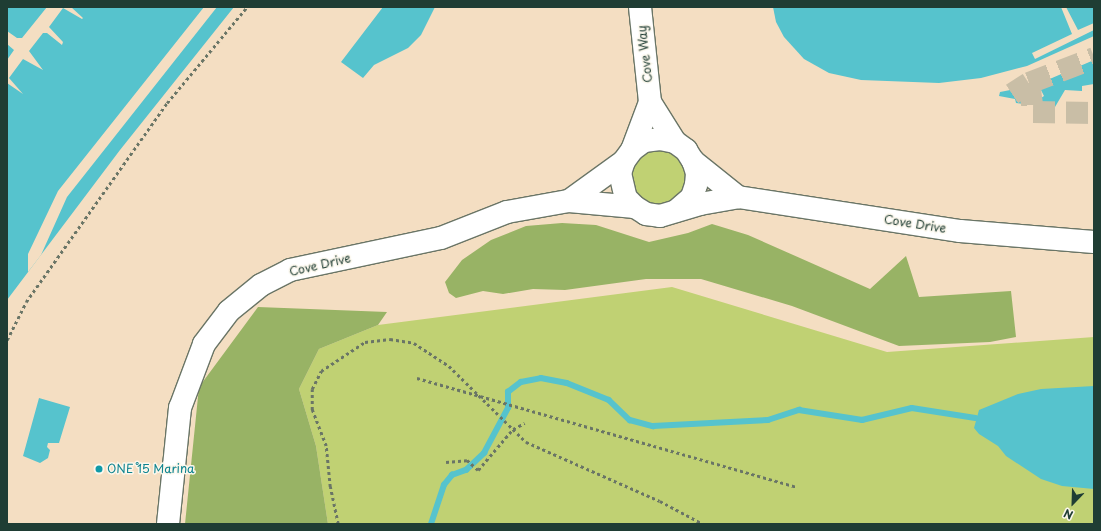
<!DOCTYPE html>
<meta charset="utf-8">
<style>
body{margin:0}
#map{position:relative;width:1101px;height:531px;overflow:hidden;background:#f4dec2;font-family:"Playpen Sans",sans-serif}
div>[style]{position:absolute}
[style*='--x']{left:calc(var(--x)*1px);top:calc(var(--y)*1px);width:calc(var(--w)*1px);rotate:calc(var(--a)*1deg)}
.green>*{inset:0;background:#c0d173}
.round{border-radius:50%}
.forest>*{inset:0;background:#98b365}
.water>*{inset:0;background:#56c3cd}
.pier>*{inset:0;background:#f4dec2}
.stream>*{height:5.5px;margin:-2.75px;padding:0 2.75px;transform-origin:2.75px;border-radius:2.75px;background:#56c3cd}
.minor-tunnel>*{height:22px;margin-top:-11px;transform-origin:0;background:repeating-linear-gradient(90deg,#c9bea6 0 22px,transparent 0 33px)}
.path>*{height:2.5px;margin-top:-1.25px;transform-origin:0;background:repeating-linear-gradient(90deg,#6a7566 0 3px,transparent 0 6px)}
.roads{filter:drop-shadow(1px 0 #6a7566) drop-shadow(-1px 0 #6a7566) drop-shadow(0 1px #6a7566) drop-shadow(0 -1px #6a7566)}
.minor>*{height:22px;margin:-11px;padding:0 11px;transform-origin:11px;border-radius:11px;background:#fff}
.dots>*{width:11px;height:11px;translate:-50% -50%;box-sizing:border-box;border:2px solid #fbf7ec;border-radius:50%}
span{translate:-50% -50%;white-space:nowrap;text-align:center;line-height:1.15;-webkit-text-stroke:3px #fbf7ec;paint-order:stroke}
.street-label{font-size:12px;color:#1f3d34}
.culture-label{font-size:12px;color:#0d838f}
.left{translate:0 -50%;text-align:left}
.frame{position:absolute;inset:0;border:8px solid #1f3d34;pointer-events:none}
.north{position:absolute;left:1053px;top:483px;width:40px;height:40px;-webkit-text-stroke:3px #fbf7ec;paint-order:stroke;rotate:203deg;font-size:11px;font-weight:700;line-height:16px;text-align:center;color:#1f3d34}
.north::after{content:'';display:block;margin:auto;width:14px;height:18px;background:#1f3d34;clip-path:polygon(50% 0,100% 100%,50% 72%,0 100%)}
</style>
<div id="map">
<div class="green">
<div class="round" style="left:630px;top:150px;width:56px;height:56px"></div>
<div style="clip-path:polygon(672px 287px,887px 352px,1094px 337px,1094px 524px,328px 524px,316px 446px,299px 389px,319px 349px,378px 325px)"></div>
</div>
<div class="forest">
<div style="clip-path:polygon(562px 223px,596px 225px,649px 242px,688px 233px,712px 224px,748px 235px,870px 289px,906px 256px,919px 297px,1011px 291px,1016px 337px,990px 342px,899px 346px,792px 306px,701px 279px,646px 279px,565px 290px,533px 289px,503px 294px,483px 291px,456px 298px,449px 293px,445px 282px,462px 260px,491px 240px,526px 226px)"></div>
<div style="clip-path:polygon(258px 307px,387px 312px,378px 325px,319px 349px,299px 389px,316px 446px,328px 524px,185px 524px,199px 387px)"></div>
</div>
<div class="water">
<div style="clip-path:polygon(7px 7px,234px 7px,120px 150px,7px 300px)"></div>
<div style="clip-path:polygon(383px 7px,435px 7px,421px 35px,408px 48px,374px 65px,363px 78px,341px 62px)"></div>
<div style="clip-path:polygon(773px 7px,1094px 7px,1094px 36px,1027px 66px,981px 78px,939px 83px,861px 80px,829px 73px,804px 59px,784px 37px,776px 22px)"></div>
<div style="clip-path:polygon(1094px 60px,1094px 84px,1082px 86px,1082px 91px,1065px 90px,1055px 107px,1038px 106px,1038px 100px,1044px 96px,1038px 84px)"></div>
<div style="clip-path:polygon(1021px 88px,1022px 98px,1032px 99px,1032px 105px,1016px 103px,1015px 99px,999px 96px,1000px 92px)"></div>
<div style="clip-path:polygon(1094px 386px,1094px 489px,1062px 486px,1041px 479px,1006px 456px,998px 446px,979px 434px,974px 428px,979px 410px,1018px 394px,1041px 389px)"></div>
<div style="clip-path:polygon(39px 398px,70px 407px,59px 443px,48px 443px,47px 447px,50px 450px,48px 458px,40px 463px,23px 456px)"></div>
</div>
<div class="pier">
<div style="clip-path:polygon(47px 7px,71px 7px,83px 18px,82px 19px,63px 8px,49px 27px,63px 42px,62px 45px,47px 33px,43px 33px,29px 51px,43px 70px,23px 59px,9px 78px,23px 94px,7px 83px,7px 60px,14px 50px,7px 44px,7px 31px,17px 38px,22px 38px)"></div>
<div style="clip-path:polygon(204px 7px,217px 7px,67px 197px,41px 255px,28px 272px,28px 254px,58px 191px)"></div>
<div style="clip-path:polygon(1061px 7px,1066px 7px,1078px 30px,1094px 23px,1094px 30px,1035px 59px,1032px 53px,1072px 34px)"></div>
</div>
<div class="stream">
<div style="--x:431;--y:524;--w:41;--a:-71.6"></div>
<div style="--x:444;--y:485;--w:13;--a:-51"></div>
<div style="--x:452;--y:475;--w:15;--a:-20"></div>
<div style="--x:466;--y:470;--w:25;--a:-43"></div>
<div style="--x:484;--y:453;--w:51;--a:-61.9"></div>
<div style="--x:508;--y:408;--w:16;--a:-90"></div>
<div style="--x:508;--y:392;--w:16;--a:-38"></div>
<div style="--x:521;--y:382;--w:20;--a:-11"></div>
<div style="--x:541;--y:378;--w:26;--a:11"></div>
<div style="--x:567;--y:383;--w:45;--a:22"></div>
<div style="--x:609;--y:400;--w:29;--a:44"></div>
<div style="--x:630;--y:420;--w:24;--a:15"></div>
<div style="--x:653;--y:426;--w:115;--a:-3"></div>
<div style="--x:768;--y:420;--w:33;--a:-18"></div>
<div style="--x:799;--y:410;--w:64;--a:9"></div>
<div style="--x:862;--y:420;--w:51;--a:-13.5"></div>
<div style="--x:912;--y:408;--w:64;--a:9"></div>
</div>
<div class="minor-tunnel">
<div style="--x:1029;--y:83;--w:29;--a:82"></div>
<div style="--x:1033;--y:112;--w:61;--a:0.9"></div>
<div style="--x:1012;--y:94;--w:20;--a:-33"></div>
<div style="--x:1029;--y:83;--w:70;--a:-21"></div>
</div>
<div class="path">
<div style="--x:7;--y:340;--w:42;--a:-63.4"></div>
<div style="--x:26;--y:302;--w:244;--a:-54.7"></div>
<div style="--x:167;--y:103;--w:125;--a:-50.2"></div>
<div style="--x:417;--y:378;--w:394;--a:16"></div>
<div style="--x:446;--y:462;--w:21;--a:-5"></div>
<div style="--x:467;--y:460;--w:15;--a:42"></div>
<div style="--x:478;--y:470;--w:54;--a:-49.5"></div>
<div style="--x:513;--y:429;--w:13;--a:-27"></div>
<div style="--x:338;--y:524;--w:38;--a:-102"></div>
<div style="--x:330;--y:487;--w:41;--a:-95.6"></div>
<div style="--x:326;--y:446;--w:39;--a:-111"></div>
<div style="--x:312;--y:410;--w:21;--a:-90"></div>
<div style="--x:312;--y:389;--w:20;--a:-63"></div>
<div style="--x:321;--y:371;--w:53;--a:-33.4"></div>
<div style="--x:365;--y:342;--w:25;--a:-7"></div>
<div style="--x:390;--y:339;--w:24;--a:9"></div>
<div style="--x:414;--y:343;--w:42;--a:33.3"></div>
<div style="--x:449;--y:366;--w:108;--a:44.6"></div>
<div style="--x:526;--y:442;--w:146;--a:23.8"></div>
<div style="--x:660;--y:501;--w:49;--a:28.1"></div>
</div>
<div class="roads">
<div class="minor">
<div style="--x:640;--y:7;--w:96;--a:84"></div>
<div style="--x:650;--y:102;--w:47;--a:58"></div>
<div style="--x:632;--y:150;--w:51;--a:-69.4"></div>
<div style="--x:624;--y:161;--w:13;--a:108"></div>
<div style="--x:620;--y:173;--w:26;--a:77"></div>
<div style="--x:626;--y:198;--w:13;--a:45"></div>
<div style="--x:635;--y:207;--w:13;--a:32"></div>
<div style="--x:646;--y:214;--w:14;--a:8"></div>
<div style="--x:660;--y:216;--w:42;--a:-16.7"></div>
<div style="--x:700;--y:204;--w:39;--a:-10"></div>
<div style="--x:738;--y:197;--w:225;--a:8.7"></div>
<div style="--x:960;--y:231;--w:134;--a:4.7"></div>
<div style="--x:569;--y:201;--w:68;--a:-36"></div>
<div style="--x:624;--y:161;--w:14;--a:-54"></div>
<div style="--x:632;--y:150;--w:15;--a:-37"></div>
<div style="--x:644;--y:141;--w:16;--a:-7"></div>
<div style="--x:660;--y:139;--w:15;--a:11"></div>
<div style="--x:675;--y:142;--w:14;--a:36"></div>
<div style="--x:686;--y:150;--w:13;--a:58"></div>
<div style="--x:693;--y:161;--w:58;--a:38.7"></div>
<div style="--x:676;--y:211;--w:21;--a:-41"></div>
<div style="--x:692;--y:197;--w:13;--a:-72"></div>
<div style="--x:696;--y:185;--w:12;--a:-85"></div>
<div style="--x:697;--y:173;--w:13;--a:-108"></div>
<div style="--x:168;--y:524;--w:117;--a:-84.1"></div>
<div style="--x:180;--y:408;--w:68;--a:-69.4"></div>
<div style="--x:204;--y:344;--w:41;--a:-52.9"></div>
<div style="--x:229;--y:311;--w:41;--a:-39.1"></div>
<div style="--x:261;--y:285;--w:33;--a:-27"></div>
<div style="--x:290;--y:270;--w:154;--a:-12"></div>
<div style="--x:441;--y:238;--w:71;--a:-21.5"></div>
<div style="--x:507;--y:212;--w:63;--a:-10.1"></div>
<div style="--x:569;--y:201;--w:66;--a:5.2"></div>
</div>
</div>
<div class="dots">
<div style="left:99px;top:469px;background:#0f9aa8"></div>
</div>
<div class="street-label">
<span style="left:645px;top:54px;rotate:-96deg">Cove Way</span>
<span style="left:915px;top:224px;rotate:9deg">Cove Drive</span>
<span style="left:320px;top:265px;rotate:-13deg">Cove Drive</span>
</div>
<div class="culture-label">
<span class="left" style="left:107px;top:469px">ONE ̊15 Marina</span>
</div>
<div class="frame"></div>
<div class="north">N</div>
</div>
